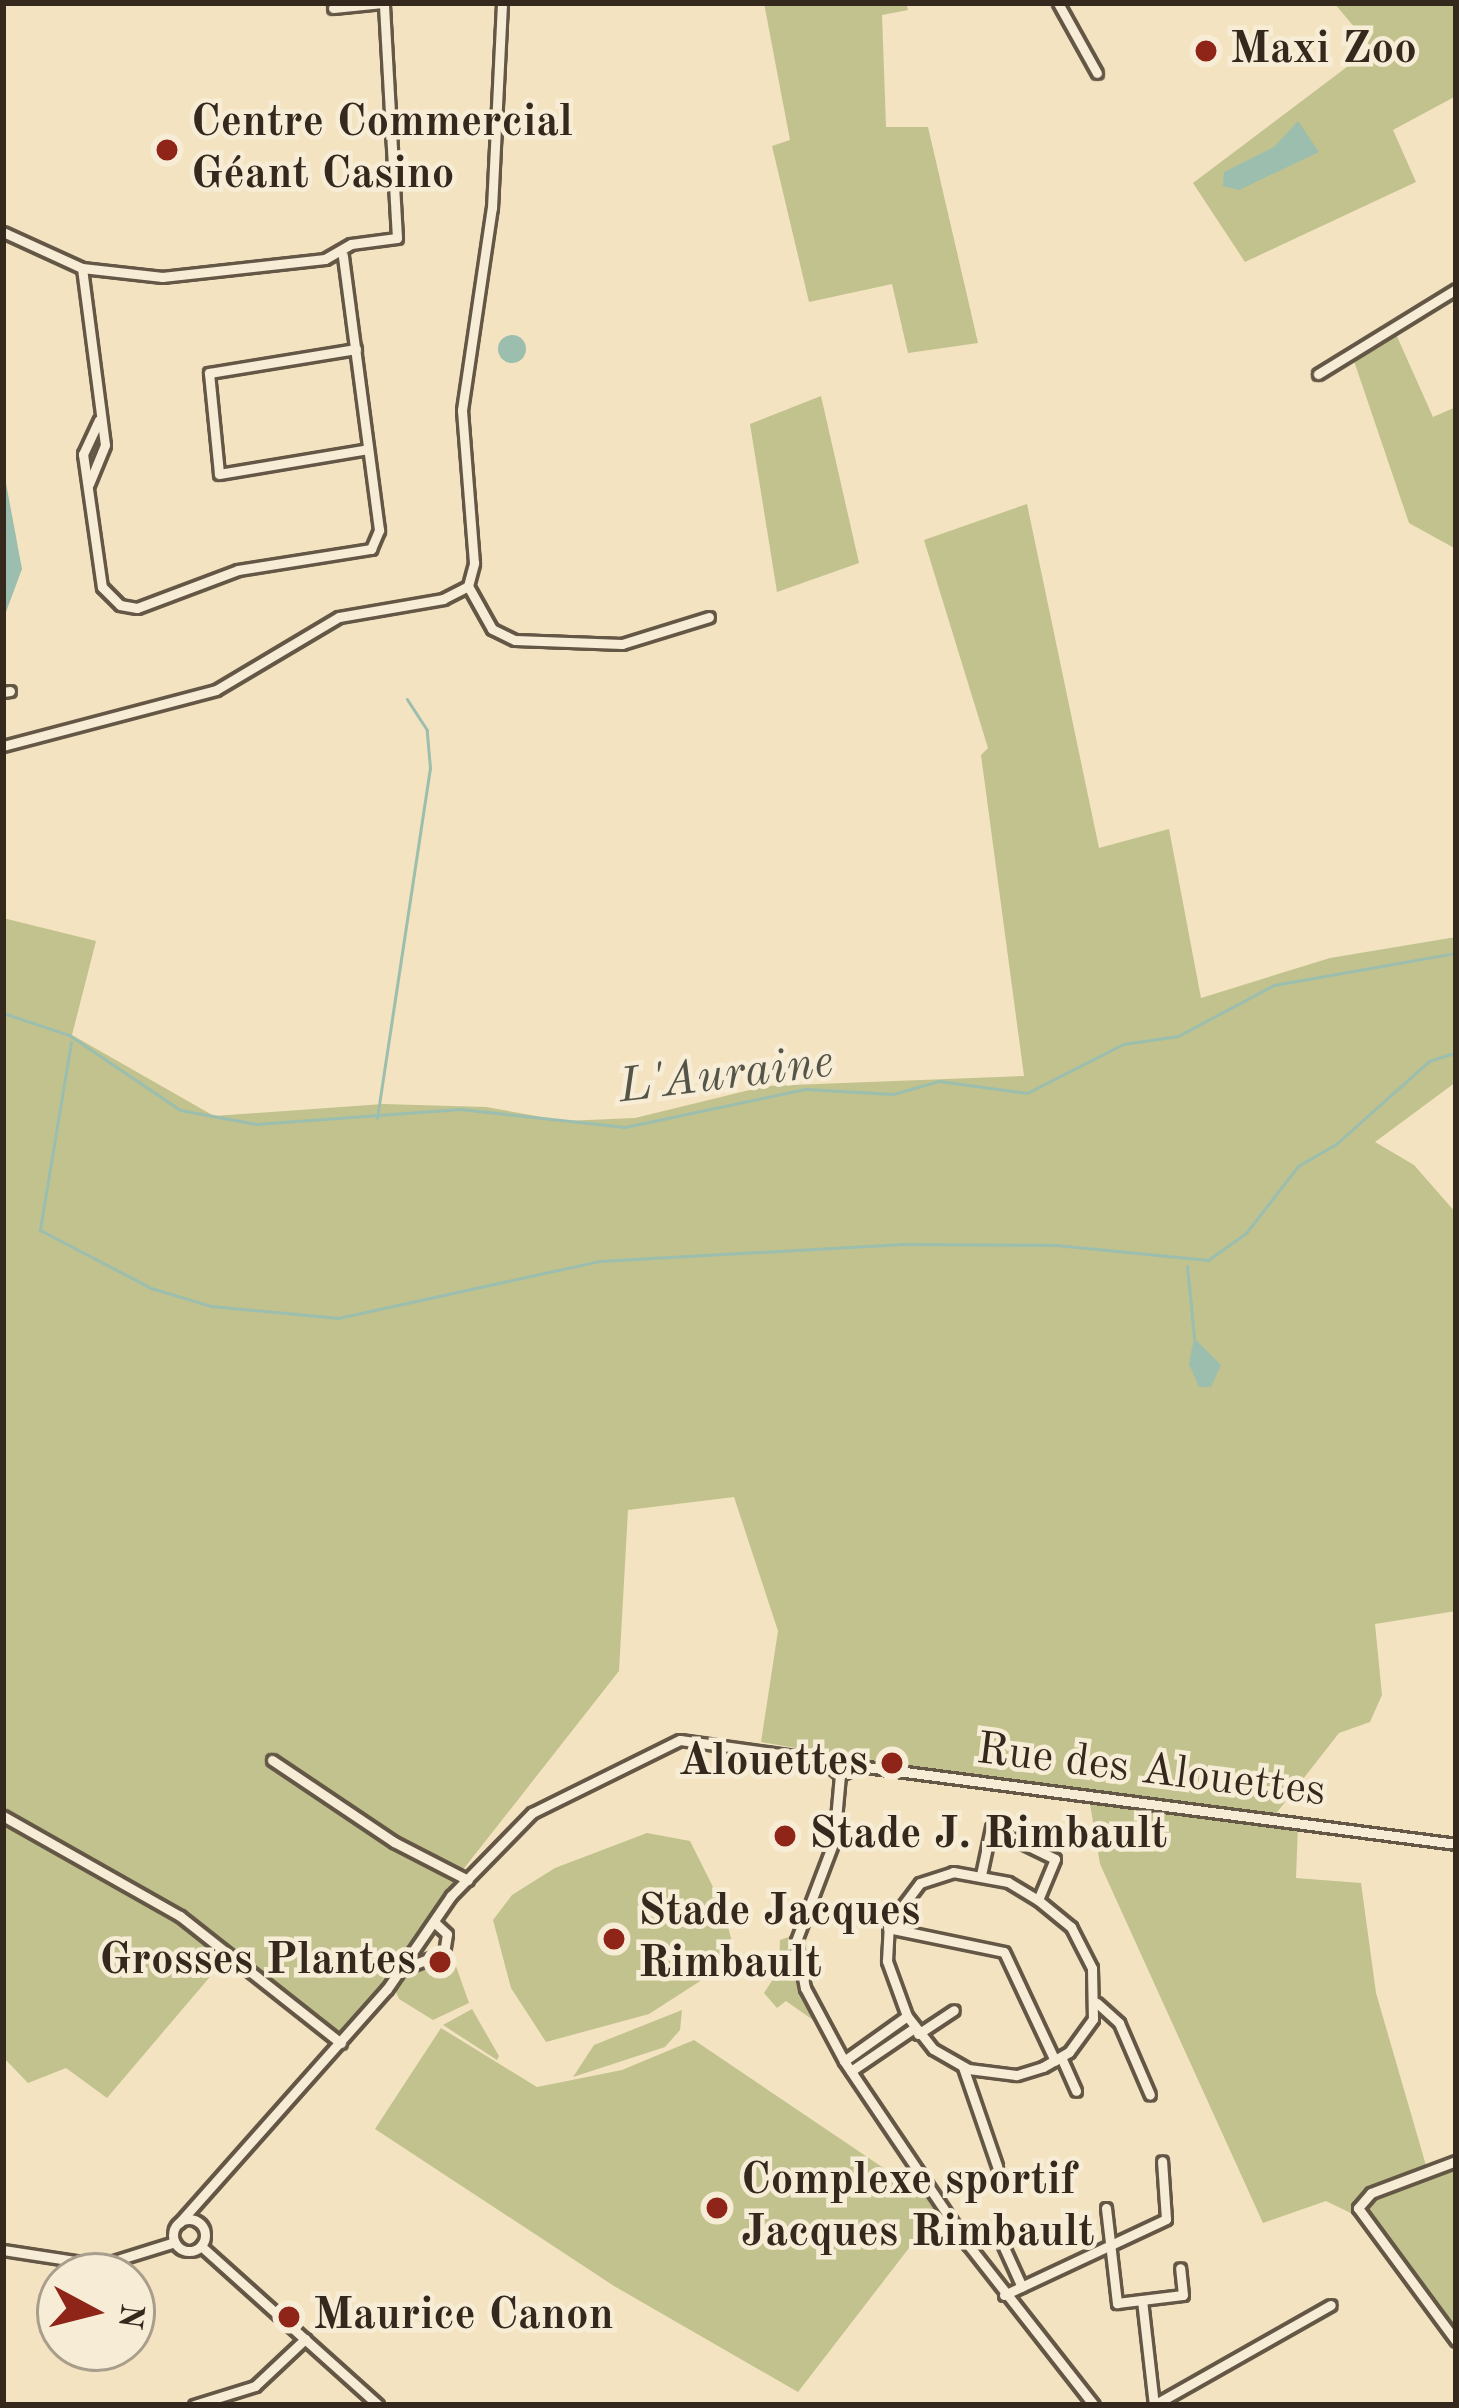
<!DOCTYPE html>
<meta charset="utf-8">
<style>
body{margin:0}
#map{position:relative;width:1459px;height:2408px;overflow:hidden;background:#f3e3c0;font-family:"Old Standard TT",serif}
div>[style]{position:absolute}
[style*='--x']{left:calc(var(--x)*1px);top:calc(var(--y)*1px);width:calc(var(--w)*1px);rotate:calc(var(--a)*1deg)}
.green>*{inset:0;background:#c1c28e}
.water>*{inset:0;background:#9cbeae}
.round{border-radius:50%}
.stream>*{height:3px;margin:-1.5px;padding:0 1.5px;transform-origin:1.5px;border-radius:1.5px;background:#9cbeae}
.roads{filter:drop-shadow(3px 0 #645746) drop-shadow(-3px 0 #645746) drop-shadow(0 3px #645746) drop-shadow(0 -3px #645746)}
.minor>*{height:9px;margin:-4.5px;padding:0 4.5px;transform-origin:4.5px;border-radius:4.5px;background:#f7edd6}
.minor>.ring{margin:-4.5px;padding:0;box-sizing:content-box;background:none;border:9px solid #f7edd6;border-radius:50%}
.dots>*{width:33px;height:33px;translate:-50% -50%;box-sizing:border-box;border:6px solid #f7edd6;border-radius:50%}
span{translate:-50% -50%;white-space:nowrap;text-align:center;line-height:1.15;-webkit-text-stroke:9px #f7edd6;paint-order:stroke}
.poi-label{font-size:45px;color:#35281d;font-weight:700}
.left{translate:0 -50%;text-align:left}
.right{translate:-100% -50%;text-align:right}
.street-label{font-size:45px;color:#35281d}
.water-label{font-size:48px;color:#545548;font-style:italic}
.frame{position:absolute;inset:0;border:6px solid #35281d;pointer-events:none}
.north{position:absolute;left:36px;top:2252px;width:120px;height:120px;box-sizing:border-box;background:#f7edd6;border:3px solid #a99e8c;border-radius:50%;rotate:97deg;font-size:33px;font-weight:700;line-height:48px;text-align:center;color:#35281d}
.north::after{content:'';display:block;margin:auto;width:42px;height:54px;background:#8f2418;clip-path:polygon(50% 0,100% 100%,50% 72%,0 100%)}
</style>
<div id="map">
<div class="green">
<div style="clip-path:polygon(764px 3px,906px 3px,908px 10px,882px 15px,886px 127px,928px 127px,978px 343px,908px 353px,892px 284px,809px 302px,772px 146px,790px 140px)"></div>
<div style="clip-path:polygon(1334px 3px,1456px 3px,1456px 96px,1393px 130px,1416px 182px,1245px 262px,1193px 183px,1372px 48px)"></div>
<div style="clip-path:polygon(1395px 332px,1433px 417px,1456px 407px,1456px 549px,1409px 523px,1353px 358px)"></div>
<div style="clip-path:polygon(821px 396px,859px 563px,777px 592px,750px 424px)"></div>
<div style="clip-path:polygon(1027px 504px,1099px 848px,1169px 829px,1201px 998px,1330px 958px,1456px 937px,1456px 1082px,1375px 1142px,1414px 1165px,1456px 1213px,1456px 1611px,1375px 1624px,1382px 1695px,1370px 1722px,1339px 1733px,1271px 1820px,1298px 1824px,1296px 1878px,1361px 1883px,1376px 1993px,1427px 2169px,1456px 2158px,1455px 2333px,1363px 2219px,1326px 2201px,1263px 2223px,1100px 1864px,1089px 1798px,761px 1742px,778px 1631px,734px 1497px,628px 1510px,619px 1671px,451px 1885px,351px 2044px,231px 1952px,107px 2098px,66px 2068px,28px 2083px,3px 2057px,3px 918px,96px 941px,72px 1035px,214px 1116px,383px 1104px,486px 1107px,564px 1121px,635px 1118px,766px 1086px,1024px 1076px,981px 755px,988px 748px,924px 540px)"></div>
<div style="clip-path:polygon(647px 1833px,690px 1841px,723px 1907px,736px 1958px,649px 2014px,546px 2042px,511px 1988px,493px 1920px,512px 1895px,555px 1868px)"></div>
<div style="clip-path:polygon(789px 1937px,796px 1973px,813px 2020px,786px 2001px,777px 2008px,764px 1993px,779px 1970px,780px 1940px)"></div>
<div style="clip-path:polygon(451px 1952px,469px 2003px,433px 2020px,399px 1999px,395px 1990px,407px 1975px,443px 1963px)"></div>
<div style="clip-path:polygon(472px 2009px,499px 2056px,497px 2060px,443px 2025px)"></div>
<div style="clip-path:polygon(682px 2010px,680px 2030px,665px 2047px,573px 2077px,594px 2045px)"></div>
<div style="clip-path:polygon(441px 2028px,537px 2087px,622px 2070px,694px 2040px,925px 2196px,936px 2213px,798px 2392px,614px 2286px,375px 2129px)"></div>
</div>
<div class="water">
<div style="clip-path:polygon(1298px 121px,1319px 152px,1239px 190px,1223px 186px,1224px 172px,1274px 147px)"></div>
<div class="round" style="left:498px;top:335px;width:28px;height:28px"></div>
<div style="clip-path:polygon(3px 467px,22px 569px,3px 620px)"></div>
<div style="clip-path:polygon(1194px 1338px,1221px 1365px,1211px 1387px,1199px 1387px,1189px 1364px)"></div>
</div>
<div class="stream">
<div style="--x:3;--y:1013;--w:70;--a:18.4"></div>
<div style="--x:69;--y:1035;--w:134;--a:34"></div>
<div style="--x:180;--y:1110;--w:77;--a:10.4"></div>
<div style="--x:256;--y:1124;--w:205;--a:-4.2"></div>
<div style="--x:460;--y:1109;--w:166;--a:6.2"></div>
<div style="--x:625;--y:1127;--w:184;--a:-11.9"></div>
<div style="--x:805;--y:1089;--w:88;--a:3.3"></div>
<div style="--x:893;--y:1094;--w:48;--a:-15.8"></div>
<div style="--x:939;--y:1081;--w:89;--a:7.8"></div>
<div style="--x:1027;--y:1093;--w:108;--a:-27"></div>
<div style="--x:1123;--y:1044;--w:56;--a:-8.3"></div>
<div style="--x:1178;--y:1036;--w:109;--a:-28"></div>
<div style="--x:1274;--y:985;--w:185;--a:-10"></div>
<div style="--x:71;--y:1042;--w:191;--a:99.4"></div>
<div style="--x:40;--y:1230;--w:125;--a:27.6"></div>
<div style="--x:151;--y:1288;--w:63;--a:16.7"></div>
<div style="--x:211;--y:1306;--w:128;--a:5.4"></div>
<div style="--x:338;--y:1318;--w:267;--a:-12.3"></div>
<div style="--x:599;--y:1261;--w:301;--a:-3.2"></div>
<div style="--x:900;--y:1244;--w:156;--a:0.4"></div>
<div style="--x:1056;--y:1245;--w:153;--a:5.6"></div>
<div style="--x:1208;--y:1260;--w:47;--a:-35.4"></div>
<div style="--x:1246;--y:1233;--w:85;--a:-52.2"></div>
<div style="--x:1298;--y:1166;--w:44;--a:-30.1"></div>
<div style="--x:1336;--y:1144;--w:125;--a:-41.7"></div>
<div style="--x:1429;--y:1061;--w:28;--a:-18"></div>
<div style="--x:377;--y:1118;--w:354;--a:-81.4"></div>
<div style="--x:430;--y:768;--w:38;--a:-95"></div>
<div style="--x:427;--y:730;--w:37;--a:-123"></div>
<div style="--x:1187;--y:1266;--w:72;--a:84.4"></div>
</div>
<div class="roads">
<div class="minor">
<div style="--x:1058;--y:3;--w:80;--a:60.9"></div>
<div style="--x:333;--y:8;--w:50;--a:-5.7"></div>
<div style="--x:3;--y:232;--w:87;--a:24.5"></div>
<div style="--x:82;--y:268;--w:81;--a:6.4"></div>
<div style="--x:162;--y:277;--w:164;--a:-6.3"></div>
<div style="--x:325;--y:259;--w:30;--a:-30"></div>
<div style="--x:351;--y:244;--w:46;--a:-7.4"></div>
<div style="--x:397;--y:238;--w:235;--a:-93.2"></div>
<div style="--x:82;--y:268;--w:178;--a:82.6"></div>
<div style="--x:105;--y:445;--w:42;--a:112.3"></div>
<div style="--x:356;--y:349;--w:149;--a:170.7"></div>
<div style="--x:209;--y:373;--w:101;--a:84.3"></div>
<div style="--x:219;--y:474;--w:151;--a:-9.5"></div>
<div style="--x:1318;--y:374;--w:162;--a:-31.6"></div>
<div style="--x:99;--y:420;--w:38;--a:115"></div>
<div style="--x:83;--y:454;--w:134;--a:81.9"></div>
<div style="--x:102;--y:587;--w:25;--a:45"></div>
<div style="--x:120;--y:605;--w:17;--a:10"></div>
<div style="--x:137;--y:608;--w:108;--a:-20.6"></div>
<div style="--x:238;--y:570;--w:135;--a:-9"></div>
<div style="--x:371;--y:549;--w:21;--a:-67"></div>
<div style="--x:379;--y:530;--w:277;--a:-97.5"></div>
<div style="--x:468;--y:586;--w:49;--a:60.8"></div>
<div style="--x:492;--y:629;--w:25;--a:26"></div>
<div style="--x:515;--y:640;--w:107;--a:2.1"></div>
<div style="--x:622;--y:644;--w:91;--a:-17.2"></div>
<div style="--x:3;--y:692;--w:7;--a:-8"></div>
<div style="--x:3;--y:746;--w:220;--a:-14.7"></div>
<div style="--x:216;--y:690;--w:143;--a:-30.7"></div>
<div style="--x:339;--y:617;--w:106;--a:-9.8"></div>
<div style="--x:443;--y:599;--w:28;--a:-27"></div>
<div style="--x:468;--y:586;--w:24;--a:-75"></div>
<div style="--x:474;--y:563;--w:153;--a:-94.5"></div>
<div style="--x:462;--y:410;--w:204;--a:-81.6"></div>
<div style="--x:492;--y:208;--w:205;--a:-87.2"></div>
<div style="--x:272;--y:1760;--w:147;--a:33.9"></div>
<div style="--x:394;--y:1842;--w:83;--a:27.2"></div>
<div style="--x:840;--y:1775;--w:66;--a:95.2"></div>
<div style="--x:834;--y:1841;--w:107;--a:110.8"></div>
<div style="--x:796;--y:1941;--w:48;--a:79.2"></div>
<div style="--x:805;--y:1988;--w:83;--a:61.9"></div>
<div style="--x:844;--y:2061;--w:218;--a:56"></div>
<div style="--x:966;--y:2242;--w:207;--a:51.9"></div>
<div style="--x:840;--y:1775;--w:21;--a:-25"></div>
<div style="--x:859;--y:1766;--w:602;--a:7.44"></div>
<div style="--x:3;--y:1816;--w:203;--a:29.5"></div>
<div style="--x:180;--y:1916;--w:205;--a:38.3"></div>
<div style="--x:953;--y:1872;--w:56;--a:10.3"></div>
<div style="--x:1008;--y:1882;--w:35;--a:31"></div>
<div style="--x:1038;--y:1900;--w:43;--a:39.3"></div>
<div style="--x:1071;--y:1927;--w:46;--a:62.9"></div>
<div style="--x:1092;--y:1968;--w:51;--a:88.9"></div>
<div style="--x:1093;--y:2019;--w:41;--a:126"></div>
<div style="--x:1069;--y:2052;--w:30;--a:150"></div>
<div style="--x:1043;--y:2067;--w:28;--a:163"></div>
<div style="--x:1016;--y:2075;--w:48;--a:-172.9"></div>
<div style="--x:968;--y:2069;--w:40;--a:-150.3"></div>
<div style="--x:933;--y:2049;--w:42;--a:-128.2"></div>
<div style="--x:907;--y:2016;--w:59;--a:-110"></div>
<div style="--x:887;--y:1961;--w:37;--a:-87"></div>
<div style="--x:889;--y:1924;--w:51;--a:-52.9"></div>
<div style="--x:920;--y:1883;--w:35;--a:-18"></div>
<div style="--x:981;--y:1875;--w:48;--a:-78"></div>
<div style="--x:991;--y:1828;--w:71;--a:25.8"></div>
<div style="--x:1055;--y:1859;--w:44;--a:112.5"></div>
<div style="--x:888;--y:1928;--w:118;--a:11.7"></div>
<div style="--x:1004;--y:1952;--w:120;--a:64.9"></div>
<div style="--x:402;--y:1969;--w:45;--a:-20.9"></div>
<div style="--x:444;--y:1953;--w:19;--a:-81"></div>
<div style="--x:447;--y:1934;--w:16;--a:-137"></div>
<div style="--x:1097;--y:2003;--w:30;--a:42"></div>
<div style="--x:1119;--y:2023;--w:78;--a:66.7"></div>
<div style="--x:918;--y:2034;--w:43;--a:-33.7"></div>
<div style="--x:1061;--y:2057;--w:37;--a:66"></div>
<div style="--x:844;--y:2061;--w:77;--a:-35.5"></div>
<div style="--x:963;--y:2067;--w:105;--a:71"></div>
<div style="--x:851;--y:2071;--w:76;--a:-34.3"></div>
<div style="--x:1456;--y:2161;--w:91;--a:159.4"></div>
<div style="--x:1371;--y:2193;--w:20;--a:131"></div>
<div style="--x:1358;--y:2208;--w:165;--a:53.6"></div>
<div style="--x:1106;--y:2208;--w:96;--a:83.4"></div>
<div style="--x:1117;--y:2303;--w:66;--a:-6.9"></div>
<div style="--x:1183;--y:2295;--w:27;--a:-96"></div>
<div class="ring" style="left:173px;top:2219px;width:23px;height:23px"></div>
<div style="--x:179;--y:2223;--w:313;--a:-48.4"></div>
<div style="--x:387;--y:1989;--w:113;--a:-55.5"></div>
<div style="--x:451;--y:1896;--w:116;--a:-45.7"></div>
<div style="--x:532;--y:1813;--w:165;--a:-26.3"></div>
<div style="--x:680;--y:1740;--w:144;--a:8"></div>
<div style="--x:823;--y:1760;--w:23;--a:41"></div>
<div style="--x:968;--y:2245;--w:32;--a:-24"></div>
<div style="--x:997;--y:2232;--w:60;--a:65.6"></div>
<div style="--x:201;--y:2246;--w:238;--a:41.9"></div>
<div style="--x:3;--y:2250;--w:99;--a:8.7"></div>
<div style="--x:101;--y:2265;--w:77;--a:-17.3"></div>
<div style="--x:1004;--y:2295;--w:179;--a:-25.1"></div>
<div style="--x:1166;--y:2219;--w:58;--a:-93.9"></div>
<div style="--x:1142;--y:2300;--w:106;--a:83.5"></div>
<div style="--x:1154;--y:2405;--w:203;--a:-29.5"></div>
<div style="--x:194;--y:2405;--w:64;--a:-17.3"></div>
<div style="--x:255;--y:2386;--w:69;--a:-43.2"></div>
</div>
</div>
<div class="dots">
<div style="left:1206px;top:51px;background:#8f2418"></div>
<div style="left:167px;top:150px;background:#8f2418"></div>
<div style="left:892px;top:1763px;background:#8f2418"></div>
<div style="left:785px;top:1836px;background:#8f2418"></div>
<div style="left:614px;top:1939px;background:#8f2418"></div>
<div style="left:440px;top:1962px;background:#8f2418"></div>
<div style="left:717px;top:2208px;background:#8f2418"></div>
<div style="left:289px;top:2317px;background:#8f2418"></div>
</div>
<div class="poi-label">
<span class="left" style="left:1230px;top:51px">Maxi Zoo</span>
<span class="left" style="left:191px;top:150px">Centre Commercial<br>Géant Casino</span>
<span class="right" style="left:868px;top:1763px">Alouettes</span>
<span class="left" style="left:809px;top:1836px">Stade J. Rimbault</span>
<span class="left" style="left:638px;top:1939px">Stade Jacques<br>Rimbault</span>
<span class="right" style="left:416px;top:1962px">Grosses Plantes</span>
<span class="left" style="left:741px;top:2208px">Complexe sportif<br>Jacques Rimbault</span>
<span class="left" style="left:313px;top:2317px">Maurice Canon</span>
</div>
<div class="street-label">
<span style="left:1151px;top:1772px;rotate:7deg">Rue des Alouettes</span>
</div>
<div class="water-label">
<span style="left:726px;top:1076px;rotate:-7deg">L'Auraine</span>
</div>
<div class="frame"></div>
<div class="north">N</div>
</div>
